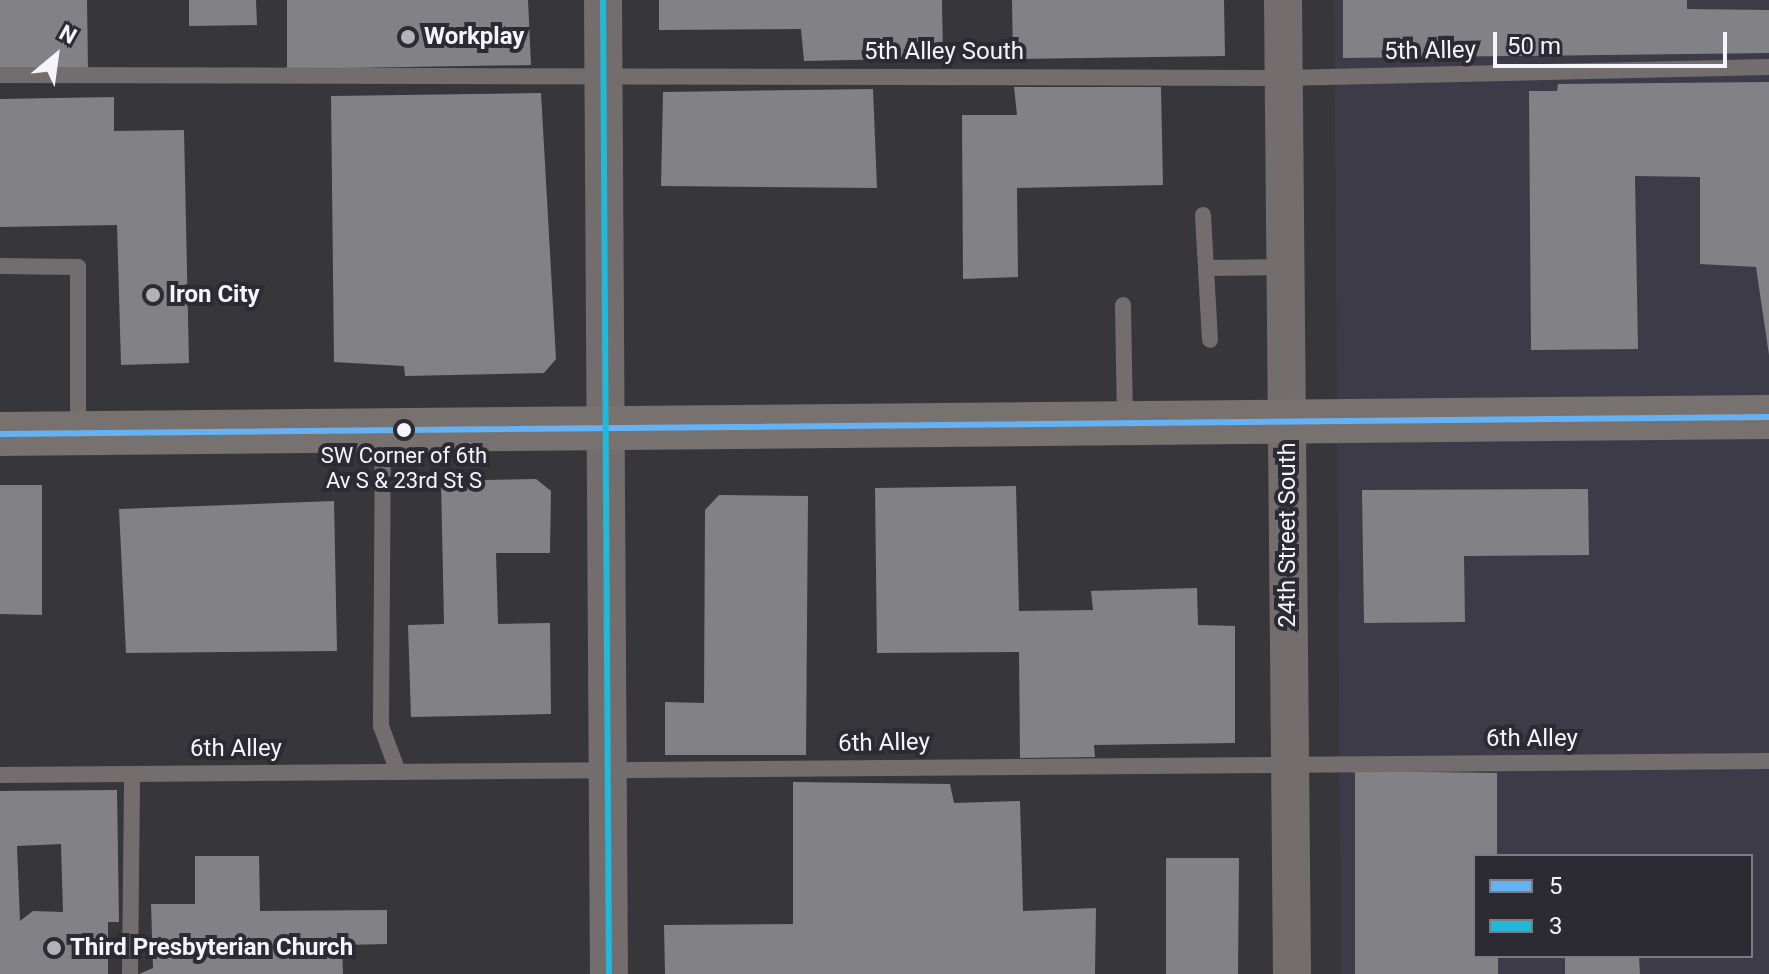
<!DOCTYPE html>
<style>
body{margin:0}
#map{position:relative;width:1769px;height:974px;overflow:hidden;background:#37363b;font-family:Roboto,sans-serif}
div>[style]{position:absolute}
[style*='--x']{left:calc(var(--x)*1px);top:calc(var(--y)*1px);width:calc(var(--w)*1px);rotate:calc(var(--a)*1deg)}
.built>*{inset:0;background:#3e3b49}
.building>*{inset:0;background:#828286}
.service>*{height:16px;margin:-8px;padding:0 8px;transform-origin:8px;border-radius:8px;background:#736e6d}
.tertiary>*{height:38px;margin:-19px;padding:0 19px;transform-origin:19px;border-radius:19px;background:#736e6d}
.secondary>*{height:44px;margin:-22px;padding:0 22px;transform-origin:22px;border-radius:22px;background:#777170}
.bus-1>*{height:6px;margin:-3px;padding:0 3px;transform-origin:3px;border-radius:3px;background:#66b1f2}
.bus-2>*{height:6px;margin:-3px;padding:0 3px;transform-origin:3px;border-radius:3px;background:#20b9da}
.dots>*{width:22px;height:22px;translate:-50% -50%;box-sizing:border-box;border:4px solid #2c2a32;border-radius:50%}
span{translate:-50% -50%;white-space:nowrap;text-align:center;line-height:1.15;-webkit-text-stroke:8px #2c2a32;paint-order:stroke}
.bus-label{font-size:22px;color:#f5f4fa}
.poi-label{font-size:24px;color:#f5f4fa;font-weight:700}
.left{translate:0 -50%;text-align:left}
.street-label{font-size:24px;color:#f5f4fa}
.legend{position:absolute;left:1473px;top:854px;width:280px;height:104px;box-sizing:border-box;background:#2c2a32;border:2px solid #7c7b82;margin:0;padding:10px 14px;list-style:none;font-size:24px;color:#f5f4fa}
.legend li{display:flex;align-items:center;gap:16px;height:40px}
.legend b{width:40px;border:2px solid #7c7b82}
.north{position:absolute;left:16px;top:16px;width:80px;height:80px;-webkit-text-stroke:6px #2c2a32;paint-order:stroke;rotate:29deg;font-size:22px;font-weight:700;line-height:32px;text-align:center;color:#f5f4fa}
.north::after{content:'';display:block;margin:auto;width:28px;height:36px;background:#f5f4fa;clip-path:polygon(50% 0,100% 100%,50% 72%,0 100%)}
.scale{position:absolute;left:1493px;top:32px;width:234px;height:36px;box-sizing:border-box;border:4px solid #f5f4fa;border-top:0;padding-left:10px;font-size:24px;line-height:28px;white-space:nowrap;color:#f5f4fa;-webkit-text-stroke:6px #2c2a32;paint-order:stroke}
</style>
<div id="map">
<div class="built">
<div style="clip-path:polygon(evenodd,1334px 0,1769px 0,1769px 974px,1341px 974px,1334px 0,1475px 856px,1751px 856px,1751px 956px,1475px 956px,1475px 856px)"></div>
</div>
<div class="building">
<div style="clip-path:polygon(0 0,87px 0,88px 70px,0 71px)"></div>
<div style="clip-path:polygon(189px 0,256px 0,257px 25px,189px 26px)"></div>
<div style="clip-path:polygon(287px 0,528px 0,531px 65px,287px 69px)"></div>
<div style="clip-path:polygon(659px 0,942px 0,943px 58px,804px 61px,801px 29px,659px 30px)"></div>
<div style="clip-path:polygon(1012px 0,1224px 0,1225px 56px,1013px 59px)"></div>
<div style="clip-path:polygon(1343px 0,1687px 0,1687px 9px,1769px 10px,1769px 53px,1343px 58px)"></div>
<div style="clip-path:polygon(1769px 82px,1769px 355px,1756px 267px,1700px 264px,1700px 177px,1635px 176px,1638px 349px,1531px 350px,1529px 91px,1557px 91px,1558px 84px)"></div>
<div style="clip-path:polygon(1014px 87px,1161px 87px,1163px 185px,1017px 188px,1018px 277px,963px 279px,962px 115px,1017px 115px)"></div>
<div style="clip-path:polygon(873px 89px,877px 188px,661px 186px,663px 92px)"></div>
<div style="clip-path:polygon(541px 93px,556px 359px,544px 373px,405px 376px,404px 366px,334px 362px,331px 96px)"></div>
<div style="clip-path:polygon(114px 97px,114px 131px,184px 130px,189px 363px,121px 365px,117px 225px,0 227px,0 99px)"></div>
<div style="clip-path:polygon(536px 479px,551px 491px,550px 553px,496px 553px,498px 624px,550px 623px,551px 714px,411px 717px,408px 625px,444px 624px,441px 481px)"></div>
<div style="clip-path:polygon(0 485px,42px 485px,42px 615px,0 614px)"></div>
<div style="clip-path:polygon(1016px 486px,1019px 611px,1093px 610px,1091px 591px,1197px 588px,1198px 625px,1235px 626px,1235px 743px,1094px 745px,1095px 757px,1020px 758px,1019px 652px,877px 653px,875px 488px)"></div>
<div style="clip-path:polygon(1588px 489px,1589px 555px,1464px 556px,1465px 622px,1364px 623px,1362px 490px)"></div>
<div style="clip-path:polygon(719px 495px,808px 496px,806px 755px,665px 755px,665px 702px,704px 703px,705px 510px)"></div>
<div style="clip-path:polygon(334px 501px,337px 651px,126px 653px,119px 509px)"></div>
<div style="clip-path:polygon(1355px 771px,1497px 773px,1497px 856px,1475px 856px,1475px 956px,1498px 956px,1498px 974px,1355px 974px)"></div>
<div style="clip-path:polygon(793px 782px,950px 784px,954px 803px,1020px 801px,1023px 911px,1096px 908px,1095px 974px,665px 974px,664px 925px,793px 924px)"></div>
<div style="clip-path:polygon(evenodd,117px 790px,119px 922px,108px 922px,108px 974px,0 974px,0 791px,117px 790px,61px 844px,63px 912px,33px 911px,20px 921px,17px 846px,61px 844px)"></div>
<div style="clip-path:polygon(195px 856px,259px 856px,260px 911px,387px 910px,387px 944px,342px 945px,343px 974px,139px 974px,153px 968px,151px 904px,195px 904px)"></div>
<div style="clip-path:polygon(1166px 858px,1239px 858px,1238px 974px,1166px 974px)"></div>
<div style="clip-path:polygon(1565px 956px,1639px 956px,1640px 974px,1565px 974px)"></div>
</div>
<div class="service">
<div style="--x:0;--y:75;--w:1284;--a:0.13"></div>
<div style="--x:1284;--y:78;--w:485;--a:-1.3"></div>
<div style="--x:1203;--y:215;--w:125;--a:86.8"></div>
<div style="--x:0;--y:266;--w:78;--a:0.7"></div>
<div style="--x:78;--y:267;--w:164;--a:90"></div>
<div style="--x:1207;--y:268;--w:78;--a:-0.7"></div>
<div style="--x:1123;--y:305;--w:115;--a:89"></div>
<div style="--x:383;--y:430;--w:296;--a:90.4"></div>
<div style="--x:381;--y:726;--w:49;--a:69.7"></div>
<div style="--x:0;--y:775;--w:1769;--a:-0.45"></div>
<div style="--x:130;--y:974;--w:200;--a:-89.4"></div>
</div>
<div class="tertiary">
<div style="--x:603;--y:0;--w:974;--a:89.65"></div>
<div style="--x:1283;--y:0;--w:974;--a:89.47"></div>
</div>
<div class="secondary">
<div style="--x:0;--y:434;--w:1769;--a:-0.55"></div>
</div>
<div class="bus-1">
<div style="--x:0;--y:434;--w:1769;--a:-0.55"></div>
</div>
<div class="bus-2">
<div style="--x:603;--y:0;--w:974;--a:89.65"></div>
</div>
<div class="dots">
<div style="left:408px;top:37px;background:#b2b2b7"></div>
<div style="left:153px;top:295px;background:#b2b2b7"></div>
<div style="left:404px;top:430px;background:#f5f4fa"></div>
<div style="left:54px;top:948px;background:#b2b2b7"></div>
</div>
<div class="bus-label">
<span style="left:404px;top:468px">SW Corner of 6th<br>Av S &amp; 23rd St S</span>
</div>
<div class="poi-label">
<span class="left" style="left:424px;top:37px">Workplay</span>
<span class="left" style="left:169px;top:295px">Iron City</span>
<span class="left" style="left:70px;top:948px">Third Presbyterian Church</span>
</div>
<div class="street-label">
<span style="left:1430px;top:51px;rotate:-1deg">5th Alley</span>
<span style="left:944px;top:52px">5th Alley South</span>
<span style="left:1288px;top:535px;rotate:-90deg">24th Street South</span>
<span style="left:1532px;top:739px">6th Alley</span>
<span style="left:884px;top:743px;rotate:-1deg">6th Alley</span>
<span style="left:236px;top:749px">6th Alley</span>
</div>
<ul class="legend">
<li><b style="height:10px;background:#66b1f2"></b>5</li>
<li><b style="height:10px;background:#20b9da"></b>3</li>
</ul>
<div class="north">N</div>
<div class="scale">50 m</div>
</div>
